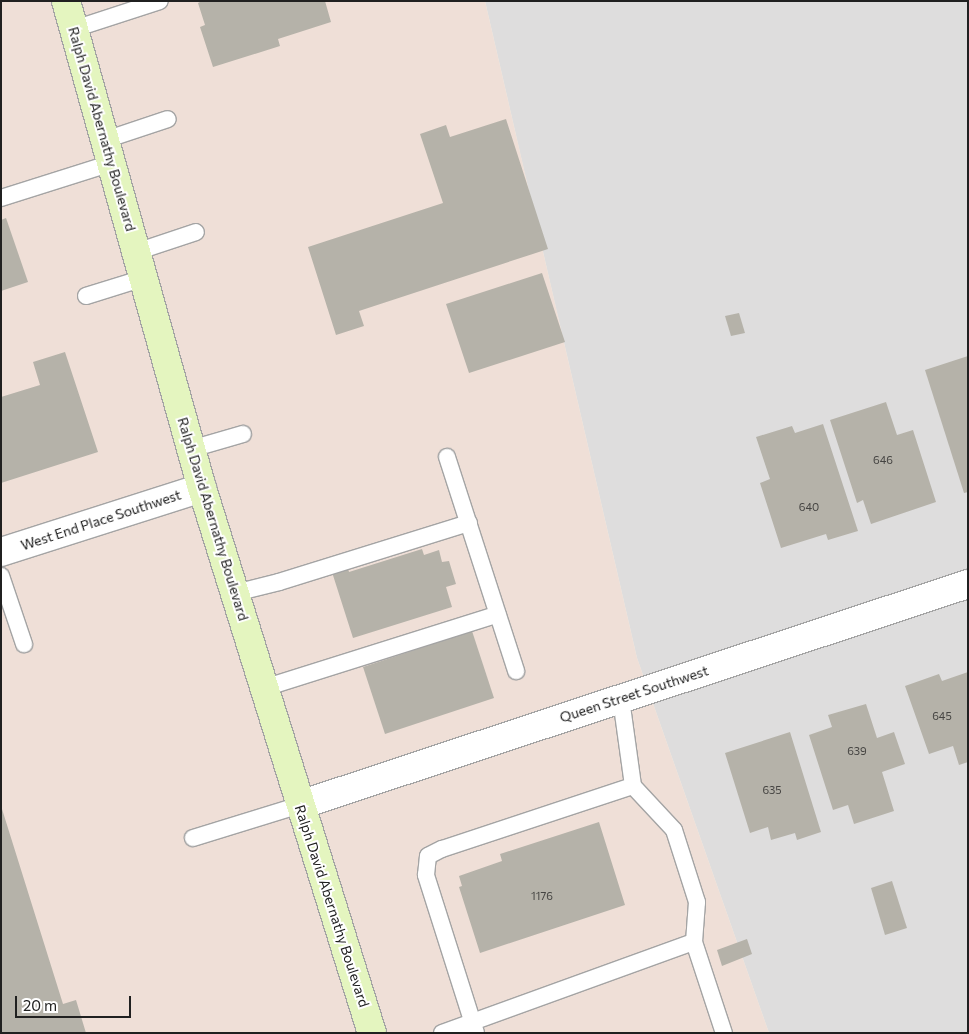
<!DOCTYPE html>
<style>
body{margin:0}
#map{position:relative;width:969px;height:1034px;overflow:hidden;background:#efefe7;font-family:Commissioner,sans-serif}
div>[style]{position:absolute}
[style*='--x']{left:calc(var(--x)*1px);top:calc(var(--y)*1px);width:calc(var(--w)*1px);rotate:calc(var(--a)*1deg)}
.residential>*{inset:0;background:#dedddd}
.commercial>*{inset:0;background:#efdfd7}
.building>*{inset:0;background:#b5b2a9}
.roads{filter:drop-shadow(1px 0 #a4a4a4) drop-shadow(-1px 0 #a4a4a4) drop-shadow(0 1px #a4a4a4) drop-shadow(0 -1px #a4a4a4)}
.lane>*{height:16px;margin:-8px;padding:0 8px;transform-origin:8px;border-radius:8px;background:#fff}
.street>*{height:28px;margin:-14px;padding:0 14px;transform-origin:14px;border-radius:14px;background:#fff}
.secondary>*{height:28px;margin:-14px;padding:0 14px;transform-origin:14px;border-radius:14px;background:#e4f5bf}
span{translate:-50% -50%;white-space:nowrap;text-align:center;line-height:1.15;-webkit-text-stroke:4px #fff;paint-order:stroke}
.number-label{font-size:11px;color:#454442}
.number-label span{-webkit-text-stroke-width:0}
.street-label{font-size:14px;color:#202020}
.frame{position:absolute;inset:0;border:2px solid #202020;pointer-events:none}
.scale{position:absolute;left:15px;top:996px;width:116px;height:22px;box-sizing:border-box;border:2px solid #202020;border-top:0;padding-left:6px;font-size:15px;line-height:18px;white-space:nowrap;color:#202020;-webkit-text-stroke:4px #fff;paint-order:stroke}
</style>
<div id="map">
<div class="residential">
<div style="clip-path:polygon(485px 1px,968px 1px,968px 1033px,769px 1033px,637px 658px)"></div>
</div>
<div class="commercial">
<div style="clip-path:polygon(1px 1px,485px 1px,637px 658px,769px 1033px,1px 1033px)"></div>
</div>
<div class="building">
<div style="clip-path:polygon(202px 1px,325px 1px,331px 22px,278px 39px,280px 46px,213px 67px,200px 27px,205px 25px,198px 3px)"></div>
<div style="clip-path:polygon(506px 119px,548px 249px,359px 311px,364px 326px,336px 335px,308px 247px,443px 203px,420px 134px,446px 125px,450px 137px)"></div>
<div style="clip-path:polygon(6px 218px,28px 282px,1px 291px,1px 220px)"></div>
<div style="clip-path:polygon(542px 273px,565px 342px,469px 373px,446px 304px)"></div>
<div style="clip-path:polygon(739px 313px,745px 333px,731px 336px,725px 316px)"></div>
<div style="clip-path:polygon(65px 352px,98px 452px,1px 483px,1px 397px,40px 385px,33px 362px)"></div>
<div style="clip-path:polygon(968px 356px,968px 492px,964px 493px,925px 370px)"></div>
<div style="clip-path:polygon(886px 402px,897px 435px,913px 430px,936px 502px,871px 524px,863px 500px,857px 503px,830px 420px)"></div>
<div style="clip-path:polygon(823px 424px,858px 531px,828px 540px,826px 534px,781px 548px,760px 483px,770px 479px,756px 437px,792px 426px,795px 433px)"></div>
<div style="clip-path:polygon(422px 549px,424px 555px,439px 550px,442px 562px,449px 561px,456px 584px,446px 587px,452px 607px,353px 638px,331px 569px,347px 564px,349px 572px)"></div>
<div style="clip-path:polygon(472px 631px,494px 698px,385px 734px,363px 667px)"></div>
<div style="clip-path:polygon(968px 672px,968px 762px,959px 765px,953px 746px,929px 754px,905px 686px,939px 674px,942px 681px)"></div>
<div style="clip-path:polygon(866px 704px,877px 738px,894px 732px,905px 764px,882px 772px,894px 811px,854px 824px,848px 805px,833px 810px,809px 735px,832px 727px,828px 715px)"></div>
<div style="clip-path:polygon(790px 732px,821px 832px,797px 840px,795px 833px,771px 840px,768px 827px,750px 833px,725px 753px)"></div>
<div style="clip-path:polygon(2px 809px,63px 1004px,76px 1000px,86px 1033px,1px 1033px)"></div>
<div style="clip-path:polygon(599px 822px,625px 905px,480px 953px,459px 887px,462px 886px,459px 876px,502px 861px,500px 854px)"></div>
<div style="clip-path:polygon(892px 881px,907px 928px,885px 935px,871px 888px)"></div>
<div style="clip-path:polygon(747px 939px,752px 954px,722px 966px,717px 950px)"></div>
</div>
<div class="roads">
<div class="lane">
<div style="--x:74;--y:29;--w:90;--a:-18"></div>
<div style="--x:105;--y:140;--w:66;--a:-18.4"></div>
<div style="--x:1;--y:198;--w:116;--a:-17.5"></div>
<div style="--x:136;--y:252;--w:63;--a:-18.4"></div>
<div style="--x:86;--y:296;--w:61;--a:-17.2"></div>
<div style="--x:191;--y:449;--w:54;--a:-16.1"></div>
<div style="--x:447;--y:457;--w:225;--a:72.1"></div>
<div style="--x:1;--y:576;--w:72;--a:71.3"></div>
<div style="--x:235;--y:593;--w:45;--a:-14"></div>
<div style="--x:279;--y:582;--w:199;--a:-17.3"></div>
<div style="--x:264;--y:688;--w:245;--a:-17.5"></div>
<div style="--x:621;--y:699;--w:88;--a:82.1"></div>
<div style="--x:193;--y:838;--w:112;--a:-17.1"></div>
<div style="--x:442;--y:1033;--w:268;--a:-19.9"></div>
<div style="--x:694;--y:942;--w:96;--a:71.8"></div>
<div style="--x:476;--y:1033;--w:166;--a:-107.6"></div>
<div style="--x:426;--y:875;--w:19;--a:-84"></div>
<div style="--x:428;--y:856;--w:16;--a:-27"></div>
<div style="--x:442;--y:849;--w:201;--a:-18.3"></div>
<div style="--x:633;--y:786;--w:60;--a:47"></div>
<div style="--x:674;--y:830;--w:76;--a:72.3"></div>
<div style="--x:697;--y:902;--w:40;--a:94.3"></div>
</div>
<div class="street">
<div style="--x:1;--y:552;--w:211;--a:-17.7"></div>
<div style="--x:300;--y:805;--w:704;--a:-18.31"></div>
</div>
<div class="secondary">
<div style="--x:66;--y:1;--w:506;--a:74.4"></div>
<div style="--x:202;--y:488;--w:571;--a:72.68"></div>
</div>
</div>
<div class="number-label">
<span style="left:883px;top:460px">646</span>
<span style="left:809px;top:507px">640</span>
<span style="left:942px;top:716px">645</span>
<span style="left:857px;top:751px">639</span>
<span style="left:772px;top:790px">635</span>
<span style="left:542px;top:896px">1176</span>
</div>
<div class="street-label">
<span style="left:102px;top:129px;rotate:74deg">Ralph David Abernathy Boulevard</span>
<span style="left:213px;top:519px;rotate:73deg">Ralph David Abernathy Boulevard</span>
<span style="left:101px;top:520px;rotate:-18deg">West End Place Southwest</span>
<span style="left:634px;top:694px;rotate:-18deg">Queen Street Southwest</span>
<span style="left:332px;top:906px;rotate:72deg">Ralph David Abernathy Boulevard</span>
</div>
<div class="frame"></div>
<div class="scale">20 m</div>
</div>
